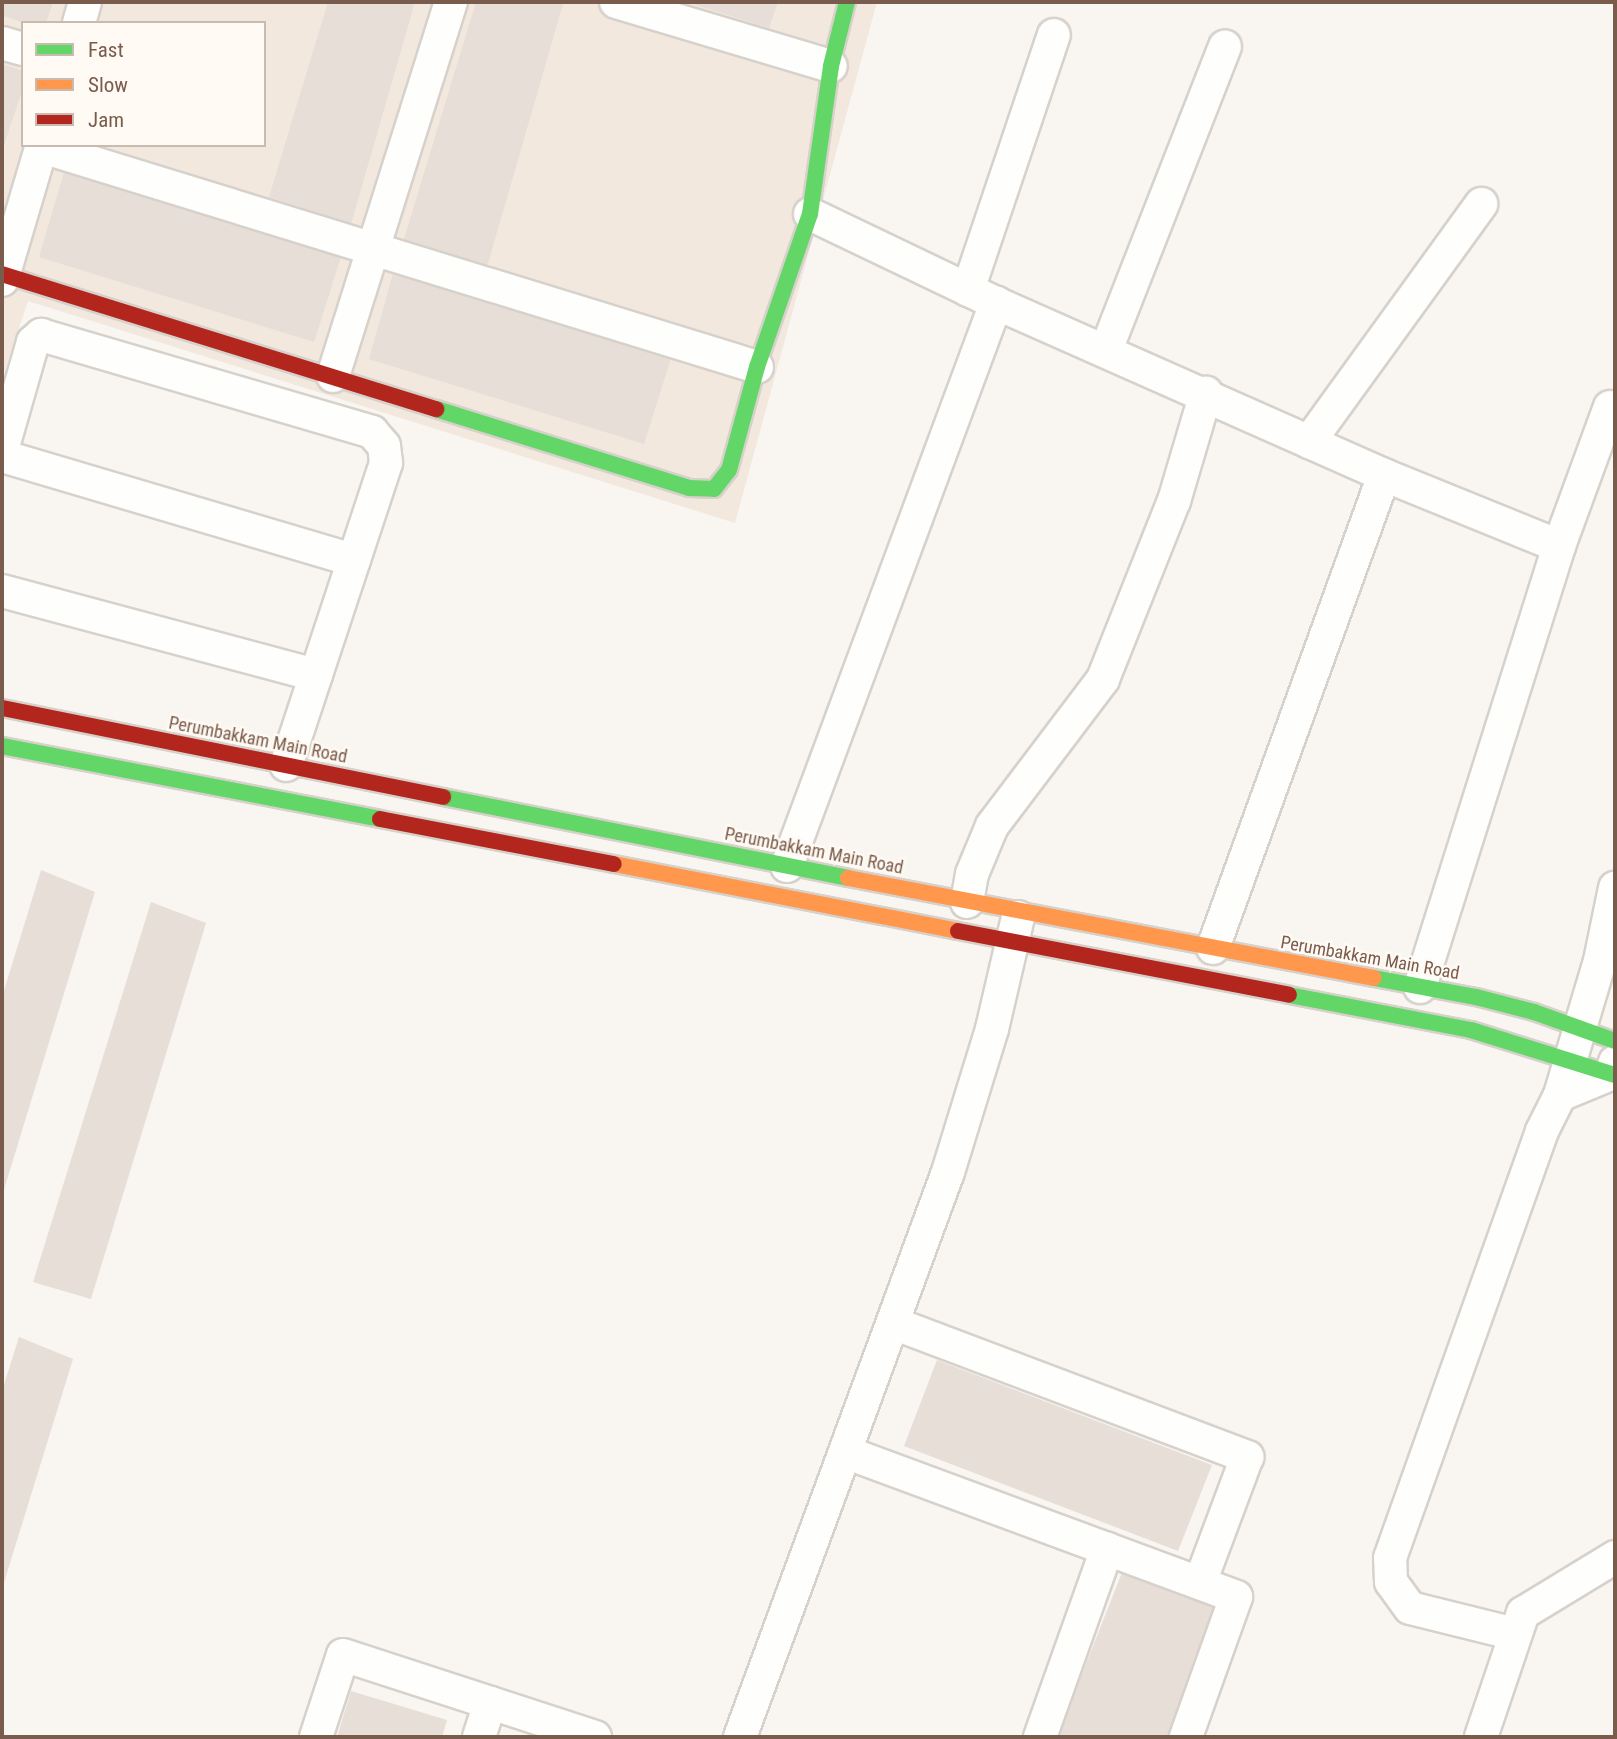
<!DOCTYPE html>
<style>
body{margin:0}
#map{position:relative;width:1617px;height:1739px;overflow:hidden;background:#f9f5f0;font-family:"Roboto Condensed",sans-serif}
div>[style]{position:absolute}
[style*='--x']{left:calc(var(--x)*1px);top:calc(var(--y)*1px);width:calc(var(--w)*1px);rotate:calc(var(--a)*1deg)}
.residential>*{inset:0;background:#f2e8de}
.building>*{inset:0;background:#e6ded7}
.roads{filter:drop-shadow(2px 0 #d7d1cb) drop-shadow(-2px 0 #d7d1cb) drop-shadow(0 2px #d7d1cb) drop-shadow(0 -2px #d7d1cb)}
.street>*{height:32px;margin:-16px;padding:0 16px;transform-origin:16px;border-radius:16px;background:#fefefd}
.fast>*{height:16px;margin:-8px;padding:0 8px;transform-origin:8px;border-radius:8px;background:#63d668}
.slow>*{height:16px;margin:-8px;padding:0 8px;transform-origin:8px;border-radius:8px;background:#ff974d}
.jam>*{height:16px;margin:-8px;padding:0 8px;transform-origin:8px;border-radius:8px;background:#b3261e}
span{translate:-50% -50%;white-space:nowrap;text-align:center;line-height:1.15;-webkit-text-stroke:5px #fffaf3;paint-order:stroke}
.street-label{font-size:18px;color:#7a5c4d}
.frame{position:absolute;inset:0;border:4px solid #7a5c4d;pointer-events:none}
.legend{position:absolute;left:21px;top:21px;width:245px;height:126px;box-sizing:border-box;background:#fffaf3;border:2px solid #cabbb1;margin:0;padding:9px 12px;list-style:none;font-size:21px;color:#7a5c4d}
.legend li{display:flex;align-items:center;gap:14px;height:35px}
.legend b{width:35px;border:2px solid #cabbb1}
</style>
<div id="map">
<div class="residential">
<div style="clip-path:polygon(evenodd,2px 2px,877px 2px,735px 523px,28px 301px,2px 379px,2px 2px,23px 23px,264px 23px,264px 145px,23px 145px,23px 23px)"></div>
</div>
<div class="building">
<div style="clip-path:polygon(2px 2px,53px 2px,46px 23px,24px 23px,2px 15px)"></div>
<div style="clip-path:polygon(328px 2px,415px 2px,351px 224px,269px 197px)"></div>
<div style="clip-path:polygon(476px 2px,563px 4px,487px 267px,404px 239px)"></div>
<div style="clip-path:polygon(687px 2px,778px 2px,769px 28px)"></div>
<div style="clip-path:polygon(2px 64px,23px 71px,23px 88px,2px 151px)"></div>
<div style="clip-path:polygon(65px 169px,341px 257px,314px 342px,39px 257px)"></div>
<div style="clip-path:polygon(394px 270px,671px 358px,644px 444px,369px 359px)"></div>
<div style="clip-path:polygon(41px 870px,95px 892px,2px 1196px,2px 997px)"></div>
<div style="clip-path:polygon(151px 902px,206px 923px,91px 1299px,33px 1282px)"></div>
<div style="clip-path:polygon(19px 1337px,73px 1359px,2px 1589px,2px 1391px)"></div>
<div style="clip-path:polygon(937px 1360px,1212px 1465px,1178px 1551px,904px 1446px)"></div>
<div style="clip-path:polygon(1123px 1570px,1219px 1607px,1168px 1737px,1057px 1737px)"></div>
<div style="clip-path:polygon(351px 1691px,447px 1720px,442px 1737px,337px 1737px)"></div>
</div>
<div class="roads">
<div class="street">
<div style="--x:616;--y:2;--w:224;--a:16.6"></div>
<div style="--x:79;--y:23;--w:22;--a:-74"></div>
<div style="--x:2;--y:43;--w:22;--a:16"></div>
<div style="--x:42;--y:147;--w:748;--a:17.1"></div>
<div style="--x:810;--y:214;--w:206;--a:25.6"></div>
<div style="--x:996;--y:303;--w:424;--a:23.9"></div>
<div style="--x:1384;--y:475;--w:189;--a:22.1"></div>
<div style="--x:2;--y:280;--w:141;--a:-73.5"></div>
<div style="--x:968;--y:290;--w:269;--a:-71.4"></div>
<div style="--x:1106;--y:350;--w:326;--a:-68.6"></div>
<div style="--x:333;--y:376;--w:392;--a:-72.5"></div>
<div style="--x:1309;--y:442;--w:294;--a:-54.1"></div>
<div style="--x:2;--y:450;--w:112;--a:-74"></div>
<div style="--x:33;--y:342;--w:11;--a:-41"></div>
<div style="--x:41;--y:335;--w:345;--a:16.3"></div>
<div style="--x:372;--y:432;--w:18;--a:49"></div>
<div style="--x:384;--y:446;--w:17;--a:83"></div>
<div style="--x:386;--y:463;--w:318;--a:108.3"></div>
<div style="--x:2;--y:456;--w:367;--a:16.5"></div>
<div style="--x:2;--y:591;--w:325;--a:15"></div>
<div style="--x:787;--y:866;--w:601;--a:-69.63"></div>
<div style="--x:967;--y:902;--w:28;--a:-80"></div>
<div style="--x:972;--y:874;--w:52;--a:-67.4"></div>
<div style="--x:992;--y:826;--w:184;--a:-52.9"></div>
<div style="--x:1103;--y:679;--w:192;--a:-68.3"></div>
<div style="--x:1174;--y:501;--w:113;--a:-73.5"></div>
<div style="--x:1213;--y:948;--w:503;--a:-70.12"></div>
<div style="--x:1420;--y:987;--w:462;--a:-72.5"></div>
<div style="--x:1559;--y:546;--w:148;--a:-69.9"></div>
<div style="--x:1615;--y:1062;--w:13;--a:108"></div>
<div style="--x:1611;--y:1074;--w:55;--a:157.6"></div>
<div style="--x:1560;--y:1095;--w:140;--a:-73.4"></div>
<div style="--x:1600;--y:961;--w:75;--a:-78.4"></div>
<div style="--x:893;--y:1323;--w:379;--a:20.7"></div>
<div style="--x:1247;--y:1457;--w:134;--a:110.5"></div>
<div style="--x:845;--y:1452;--w:417;--a:20.3"></div>
<div style="--x:1236;--y:1597;--w:149;--a:109.7"></div>
<div style="--x:1515;--y:1634;--w:108;--a:-166.1"></div>
<div style="--x:1410;--y:1608;--w:32;--a:-126"></div>
<div style="--x:1391;--y:1582;--w:24;--a:-92"></div>
<div style="--x:1390;--y:1558;--w:453;--a:-70.4"></div>
<div style="--x:1542;--y:1131;--w:40;--a:-63.4"></div>
<div style="--x:316;--y:1737;--w:86;--a:-71.8"></div>
<div style="--x:343;--y:1655;--w:265;--a:18"></div>
<div style="--x:479;--y:1737;--w:36;--a:-72"></div>
<div style="--x:740;--y:1737;--w:602;--a:-69.79"></div>
<div style="--x:948;--y:1172;--w:150;--a:-72.9"></div>
<div style="--x:992;--y:1029;--w:115;--a:-76.9"></div>
<div style="--x:1040;--y:1737;--w:200;--a:-70.4"></div>
<div style="--x:1481;--y:1737;--w:131;--a:-71.3"></div>
<div style="--x:1523;--y:1613;--w:108;--a:-31.3"></div>
</div>
<div class="fast">
<div style="--x:436;--y:409;--w:265;--a:17.3"></div>
<div style="--x:689;--y:488;--w:25;--a:2"></div>
<div style="--x:714;--y:489;--w:24;--a:-52"></div>
<div style="--x:729;--y:470;--w:107;--a:-74.8"></div>
<div style="--x:757;--y:367;--w:162;--a:-70.9"></div>
<div style="--x:810;--y:214;--w:149;--a:-81.9"></div>
<div style="--x:831;--y:66;--w:66;--a:-76"></div>
<div style="--x:2;--y:746;--w:385;--a:10.9"></div>
<div style="--x:443;--y:797;--w:413;--a:11.3"></div>
<div style="--x:1374;--y:978;--w:104;--a:10.6"></div>
<div style="--x:1476;--y:997;--w:60;--a:14.5"></div>
<div style="--x:1534;--y:1012;--w:86;--a:19.7"></div>
<div style="--x:1289;--y:995;--w:185;--a:10.9"></div>
<div style="--x:1471;--y:1030;--w:151;--a:17.4"></div>
</div>
<div class="slow">
<div style="--x:614;--y:864;--w:350;--a:11"></div>
<div style="--x:848;--y:878;--w:535;--a:10.76"></div>
</div>
<div class="jam">
<div style="--x:2;--y:274;--w:455;--a:17.3"></div>
<div style="--x:2;--y:708;--w:450;--a:11.4"></div>
<div style="--x:380;--y:819;--w:238;--a:10.9"></div>
<div style="--x:958;--y:931;--w:337;--a:10.9"></div>
</div>
</div>
<div class="street-label">
<span style="left:258px;top:740px;rotate:11deg">Perumbakkam Main Road</span>
<span style="left:814px;top:851px;rotate:11deg">Perumbakkam Main Road</span>
<span style="left:1370px;top:958px;rotate:10deg">Perumbakkam Main Road</span>
</div>
<div class="frame"></div>
<ul class="legend">
<li><b style="height:9px;background:#63d668"></b>Fast</li>
<li><b style="height:9px;background:#ff974d"></b>Slow</li>
<li><b style="height:9px;background:#b3261e"></b>Jam</li>
</ul>
</div>
